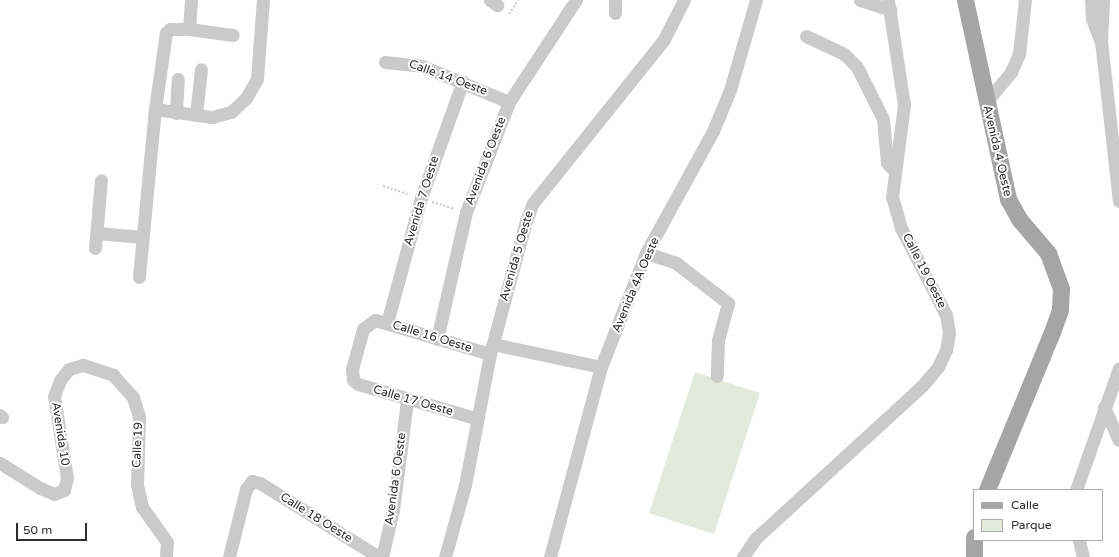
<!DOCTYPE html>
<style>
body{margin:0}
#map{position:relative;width:1119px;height:557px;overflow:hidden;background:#fff;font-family:"Varela Round",sans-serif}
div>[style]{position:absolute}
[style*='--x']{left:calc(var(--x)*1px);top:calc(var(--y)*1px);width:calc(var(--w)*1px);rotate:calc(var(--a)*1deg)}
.green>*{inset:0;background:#e3e9db}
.path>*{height:1.5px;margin-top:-0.75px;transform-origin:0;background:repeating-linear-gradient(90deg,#cacaca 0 2px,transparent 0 4px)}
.minor>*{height:13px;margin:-6.5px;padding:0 6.5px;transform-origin:6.5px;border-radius:6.5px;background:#cacaca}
.major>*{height:17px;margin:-8.5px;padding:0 8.5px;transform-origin:8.5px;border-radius:8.5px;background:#a5a5a5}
span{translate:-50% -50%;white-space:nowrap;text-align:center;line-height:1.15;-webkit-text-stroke:4px #fff;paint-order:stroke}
.street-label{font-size:12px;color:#2d2d2d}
.legend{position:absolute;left:973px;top:489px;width:130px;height:52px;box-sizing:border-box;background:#fff;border:1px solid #ababab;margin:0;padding:5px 7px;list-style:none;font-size:12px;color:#2d2d2d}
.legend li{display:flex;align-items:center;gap:8px;height:20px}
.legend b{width:20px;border:1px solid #ababab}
.scale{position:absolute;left:16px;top:523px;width:71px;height:18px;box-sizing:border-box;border:2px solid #2d2d2d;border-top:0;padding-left:5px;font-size:12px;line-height:14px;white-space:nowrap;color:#2d2d2d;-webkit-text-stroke:3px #fff;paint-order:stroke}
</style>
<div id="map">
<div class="green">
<div style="clip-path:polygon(695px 372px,760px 393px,714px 534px,649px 513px)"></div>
</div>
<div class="path">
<div style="--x:509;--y:14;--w:17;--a:-57"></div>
<div style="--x:383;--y:186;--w:28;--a:18"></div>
<div style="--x:432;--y:202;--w:24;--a:17"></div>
</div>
<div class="minor">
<div style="--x:490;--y:0;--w:9;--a:36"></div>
<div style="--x:860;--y:0;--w:32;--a:18"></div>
<div style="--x:1091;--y:0;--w:19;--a:87"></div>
<div style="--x:1092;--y:19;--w:22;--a:69"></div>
<div style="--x:1103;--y:0;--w:41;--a:92.8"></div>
<div style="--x:1101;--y:41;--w:161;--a:83.6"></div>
<div style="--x:615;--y:13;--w:13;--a:-90"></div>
<div style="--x:189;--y:29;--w:29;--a:-86"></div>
<div style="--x:806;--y:36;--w:42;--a:25.3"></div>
<div style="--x:844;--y:54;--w:18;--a:45"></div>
<div style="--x:857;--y:67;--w:58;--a:63.4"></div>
<div style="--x:883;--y:119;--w:44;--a:84.8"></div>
<div style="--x:887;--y:163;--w:8;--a:45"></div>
<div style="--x:385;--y:62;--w:37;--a:6"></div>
<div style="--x:422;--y:66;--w:94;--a:22.5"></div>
<div style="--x:986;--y:102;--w:39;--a:-50"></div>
<div style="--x:1011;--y:72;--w:20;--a:-66"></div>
<div style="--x:1019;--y:54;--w:54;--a:-83.7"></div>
<div style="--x:155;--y:109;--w:58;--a:8"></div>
<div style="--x:212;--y:117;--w:20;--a:-15"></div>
<div style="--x:231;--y:112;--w:21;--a:-43"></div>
<div style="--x:246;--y:98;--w:22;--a:-60"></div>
<div style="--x:257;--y:79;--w:79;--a:-85.7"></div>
<div style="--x:176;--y:113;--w:34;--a:-87"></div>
<div style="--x:196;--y:115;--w:46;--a:-83.8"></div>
<div style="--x:97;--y:233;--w:45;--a:5.1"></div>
<div style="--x:95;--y:248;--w:68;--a:-85"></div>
<div style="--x:646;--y:253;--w:32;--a:18"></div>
<div style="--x:676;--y:263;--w:66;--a:37.6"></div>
<div style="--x:728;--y:303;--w:39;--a:105"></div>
<div style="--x:718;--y:341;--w:35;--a:92"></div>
<div style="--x:139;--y:277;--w:169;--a:-84.6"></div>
<div style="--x:155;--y:109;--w:77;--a:-81.8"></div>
<div style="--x:166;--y:33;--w:6;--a:-45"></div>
<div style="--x:170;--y:29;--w:19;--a:0"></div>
<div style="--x:189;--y:29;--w:44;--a:7.8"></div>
<div style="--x:387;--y:323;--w:130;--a:-74.8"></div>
<div style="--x:421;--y:198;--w:124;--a:-70.3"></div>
<div style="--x:437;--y:339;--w:130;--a:-77.1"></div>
<div style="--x:466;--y:212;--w:118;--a:-68.6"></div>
<div style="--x:509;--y:102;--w:122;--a:-56.7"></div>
<div style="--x:493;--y:344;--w:110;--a:12"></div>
<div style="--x:1104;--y:407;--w:36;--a:66"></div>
<div style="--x:0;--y:415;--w:3;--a:45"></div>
<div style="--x:475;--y:418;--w:122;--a:-163.8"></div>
<div style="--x:358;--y:384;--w:6;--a:-141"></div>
<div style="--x:353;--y:380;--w:11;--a:-95"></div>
<div style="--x:352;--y:369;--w:41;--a:-74.6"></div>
<div style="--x:363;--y:329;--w:15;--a:-37"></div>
<div style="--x:375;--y:320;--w:120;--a:16.5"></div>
<div style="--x:0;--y:463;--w:47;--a:32"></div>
<div style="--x:40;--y:488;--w:15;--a:23"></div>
<div style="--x:54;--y:494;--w:11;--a:-22"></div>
<div style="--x:64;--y:490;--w:12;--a:-76"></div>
<div style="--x:67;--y:478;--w:83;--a:-99"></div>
<div style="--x:54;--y:396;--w:17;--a:-69"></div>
<div style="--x:60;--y:380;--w:14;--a:-51"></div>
<div style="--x:69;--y:369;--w:15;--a:-16"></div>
<div style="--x:83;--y:365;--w:32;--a:18"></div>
<div style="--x:113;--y:375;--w:30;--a:48"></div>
<div style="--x:133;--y:397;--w:21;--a:73"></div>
<div style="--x:139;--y:417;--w:67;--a:91.7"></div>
<div style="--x:137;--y:484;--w:24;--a:78"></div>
<div style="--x:142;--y:507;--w:43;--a:54.5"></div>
<div style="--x:167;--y:542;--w:15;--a:94"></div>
<div style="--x:1076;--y:490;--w:129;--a:-70.6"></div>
<div style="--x:1079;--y:540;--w:17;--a:77"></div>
<div style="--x:229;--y:557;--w:70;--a:-76"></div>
<div style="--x:246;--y:489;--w:10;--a:-53"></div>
<div style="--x:252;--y:481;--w:8;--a:14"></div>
<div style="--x:260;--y:483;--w:140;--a:31.9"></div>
<div style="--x:382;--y:557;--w:48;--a:-76.8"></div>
<div style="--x:393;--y:510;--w:110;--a:-82.7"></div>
<div style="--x:445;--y:557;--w:75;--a:-74.5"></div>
<div style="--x:465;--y:485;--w:133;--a:-79.2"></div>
<div style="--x:490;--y:354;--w:138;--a:-74.9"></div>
<div style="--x:526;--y:221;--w:19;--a:-69"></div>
<div style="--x:533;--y:203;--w:208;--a:-51.3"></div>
<div style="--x:663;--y:41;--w:46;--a:-62.9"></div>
<div style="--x:550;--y:557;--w:197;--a:-75"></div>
<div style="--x:601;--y:367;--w:123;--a:-68.5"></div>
<div style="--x:646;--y:253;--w:139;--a:-61.2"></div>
<div style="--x:713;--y:131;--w:44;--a:-67.5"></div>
<div style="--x:730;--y:90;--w:94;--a:-73.9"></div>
<div style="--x:743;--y:557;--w:23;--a:-56"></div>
<div style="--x:756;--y:538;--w:225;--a:-42.5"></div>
<div style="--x:922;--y:386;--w:25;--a:-50"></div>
<div style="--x:938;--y:367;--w:19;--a:-65"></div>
<div style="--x:946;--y:350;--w:17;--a:-80"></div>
<div style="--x:949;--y:333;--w:18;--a:-99"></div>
<div style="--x:946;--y:315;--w:98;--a:-117.3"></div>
<div style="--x:901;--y:228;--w:32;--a:-106"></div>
<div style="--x:892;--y:197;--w:93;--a:-82.6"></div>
<div style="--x:904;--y:105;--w:106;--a:-98.7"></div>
</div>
<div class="major">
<div style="--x:965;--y:0;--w:204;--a:77.8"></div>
<div style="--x:1008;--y:199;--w:23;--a:61"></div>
<div style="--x:1019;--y:219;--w:45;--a:49.5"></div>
<div style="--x:1048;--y:253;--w:38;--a:70"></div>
<div style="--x:1061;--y:289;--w:21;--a:93"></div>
<div style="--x:1060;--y:310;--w:23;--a:110"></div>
<div style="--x:1052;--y:332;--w:171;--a:112.4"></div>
<div style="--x:974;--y:537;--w:20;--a:90"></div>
</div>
<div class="street-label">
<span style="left:448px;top:78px;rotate:20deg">Calle 14 Oeste</span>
<span style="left:997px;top:151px;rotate:77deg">Avenida 4 Oeste</span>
<span style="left:486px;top:161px;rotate:-69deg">Avenida 6 Oeste</span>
<span style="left:422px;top:201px;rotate:-73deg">Avenida 7 Oeste</span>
<span style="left:517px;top:256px;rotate:-74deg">Avenida 5 Oeste</span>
<span style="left:924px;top:271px;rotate:63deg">Calle 19 Oeste</span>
<span style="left:636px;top:285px;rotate:-67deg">Avenida 4A Oeste</span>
<span style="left:432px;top:337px;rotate:17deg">Calle 16 Oeste</span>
<span style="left:413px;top:401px;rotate:16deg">Calle 17 Oeste</span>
<span style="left:60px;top:434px;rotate:81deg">Avenida 10</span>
<span style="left:138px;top:445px;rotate:-88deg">Calle 19</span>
<span style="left:396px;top:479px;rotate:-82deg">Avenida 6 Oeste</span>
<span style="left:316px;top:518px;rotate:32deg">Calle 18 Oeste</span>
</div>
<ul class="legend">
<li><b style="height:5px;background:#a5a5a5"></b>Calle</li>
<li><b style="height:11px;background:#e3e9db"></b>Parque</li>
</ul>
<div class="scale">50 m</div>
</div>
